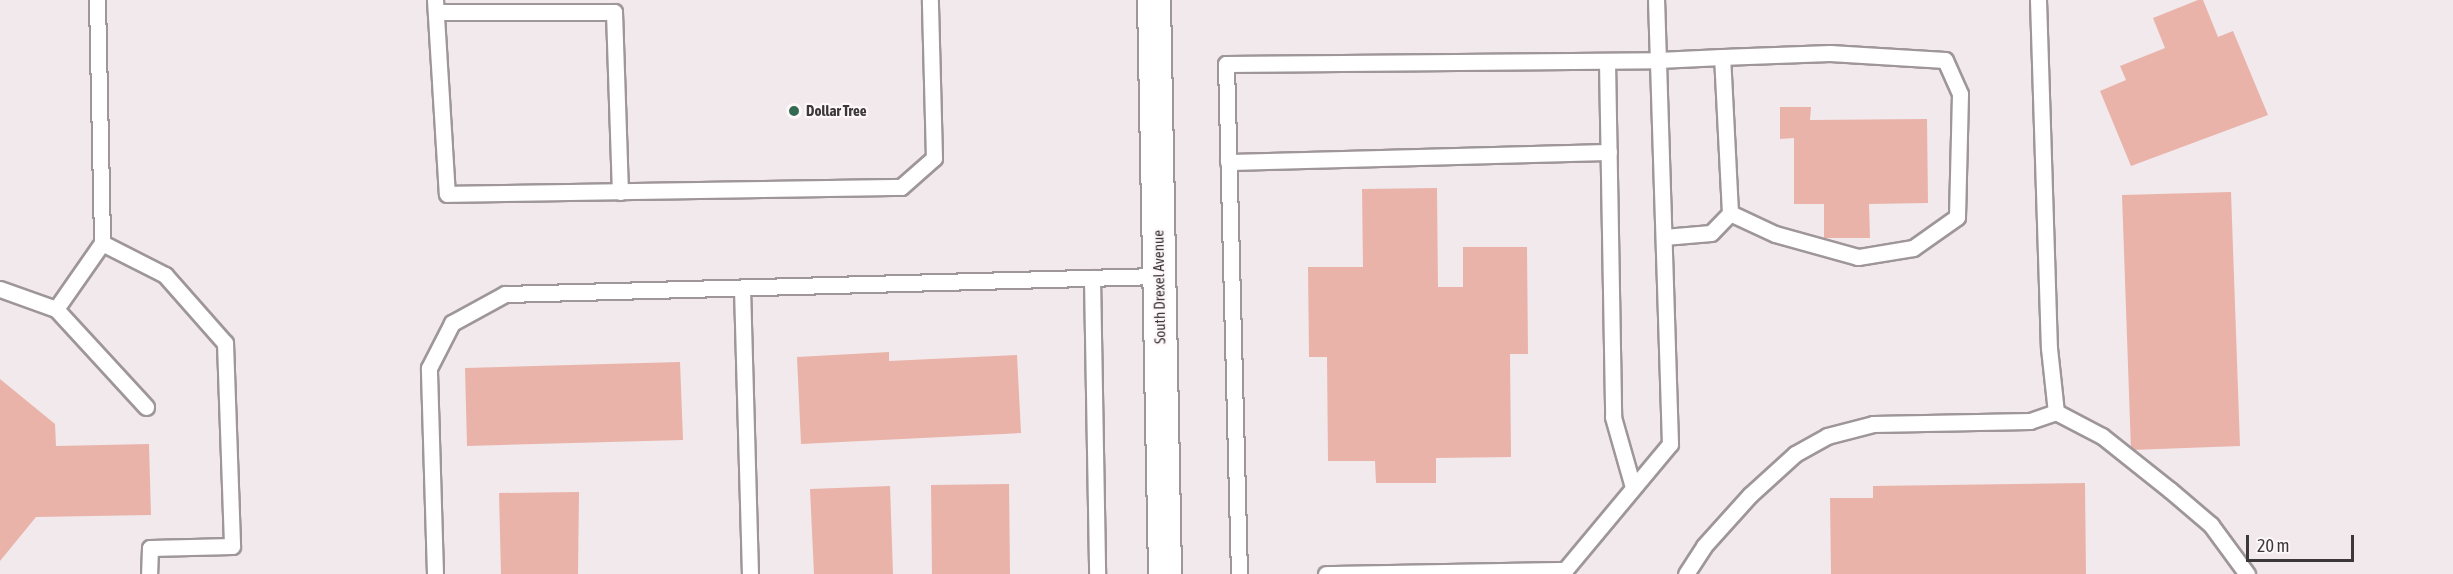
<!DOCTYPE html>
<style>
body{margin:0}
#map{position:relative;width:2453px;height:574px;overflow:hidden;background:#f2e9ec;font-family:"Asap Condensed",sans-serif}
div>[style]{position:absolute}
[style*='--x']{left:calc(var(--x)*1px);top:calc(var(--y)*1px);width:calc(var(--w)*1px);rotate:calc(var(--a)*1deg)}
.building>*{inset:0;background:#e9b3a9}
.roads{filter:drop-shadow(2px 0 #9e9699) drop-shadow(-2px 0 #9e9699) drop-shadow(0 2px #9e9699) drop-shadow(0 -2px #9e9699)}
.service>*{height:15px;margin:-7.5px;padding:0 7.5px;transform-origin:7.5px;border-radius:7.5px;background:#fff}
.minor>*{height:32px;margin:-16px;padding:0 16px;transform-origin:16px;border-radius:16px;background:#fff}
.dots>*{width:16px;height:16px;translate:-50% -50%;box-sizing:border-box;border:3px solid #fef7f9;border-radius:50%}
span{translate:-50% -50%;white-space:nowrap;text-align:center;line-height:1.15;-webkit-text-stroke:4.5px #fef7f9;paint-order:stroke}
.poi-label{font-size:15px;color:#3c3839;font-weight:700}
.left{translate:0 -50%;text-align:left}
.street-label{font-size:15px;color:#3c3839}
.scale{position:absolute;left:2246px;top:535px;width:108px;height:27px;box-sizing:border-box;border:3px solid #3c3839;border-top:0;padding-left:8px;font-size:18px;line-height:21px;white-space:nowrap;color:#3c3839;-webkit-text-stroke:4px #fef7f9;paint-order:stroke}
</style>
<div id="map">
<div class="building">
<div style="clip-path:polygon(2198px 0,2203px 0,2218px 37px,2233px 31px,2268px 115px,2131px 166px,2100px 91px,2126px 80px,2120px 66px,2165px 48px,2153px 18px)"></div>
<div style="clip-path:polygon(1780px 107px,1811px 107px,1810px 120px,1927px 119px,1928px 203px,1869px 204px,1870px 238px,1824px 238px,1824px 204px,1794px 204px,1794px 138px,1780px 139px)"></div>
<div style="clip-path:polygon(1437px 188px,1438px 287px,1463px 287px,1463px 247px,1527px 247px,1528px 354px,1510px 354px,1511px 457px,1436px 458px,1436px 483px,1376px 483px,1375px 461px,1328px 461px,1327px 357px,1309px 357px,1308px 267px,1363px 267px,1362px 189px)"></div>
<div style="clip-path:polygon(2231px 192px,2240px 446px,2131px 450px,2122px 195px)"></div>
<div style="clip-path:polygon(889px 352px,889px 361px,1017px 355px,1021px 433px,801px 444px,797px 357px)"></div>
<div style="clip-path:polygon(680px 362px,683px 440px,467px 446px,465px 368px)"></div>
<div style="clip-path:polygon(0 379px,55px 424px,56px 446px,149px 444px,151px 515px,36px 517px,0 561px)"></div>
<div style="clip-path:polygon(2085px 483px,2086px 574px,1831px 574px,1830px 498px,1873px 498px,1873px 486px)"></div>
<div style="clip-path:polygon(1009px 484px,1010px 574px,932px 574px,931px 485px)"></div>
<div style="clip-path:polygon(890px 486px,893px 574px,814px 574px,810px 489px)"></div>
<div style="clip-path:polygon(579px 492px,578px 574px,501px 574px,499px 493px)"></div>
</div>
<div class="roads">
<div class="service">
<div style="--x:97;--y:0;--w:243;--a:88.8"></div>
<div style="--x:102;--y:243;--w:71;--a:26.9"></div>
<div style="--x:165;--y:275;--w:91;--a:48.6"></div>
<div style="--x:225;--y:343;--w:203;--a:88"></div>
<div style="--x:232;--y:546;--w:82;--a:178.6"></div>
<div style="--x:150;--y:548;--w:26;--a:92"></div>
<div style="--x:435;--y:0;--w:194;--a:86.5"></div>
<div style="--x:447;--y:194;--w:454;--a:-0.9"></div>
<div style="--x:901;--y:187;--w:44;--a:-41.3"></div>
<div style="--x:934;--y:158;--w:158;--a:-91.5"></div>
<div style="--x:2038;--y:0;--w:348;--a:88.2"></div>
<div style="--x:2049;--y:348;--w:64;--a:83.8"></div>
<div style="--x:2056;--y:412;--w:52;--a:27.6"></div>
<div style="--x:2102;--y:436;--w:87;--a:38.5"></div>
<div style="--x:2170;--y:490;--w:54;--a:40.5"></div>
<div style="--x:2211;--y:525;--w:61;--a:53.7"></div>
<div style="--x:436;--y:12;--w:178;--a:0"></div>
<div style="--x:614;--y:12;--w:180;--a:88.1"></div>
<div style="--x:1607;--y:61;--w:356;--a:89"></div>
<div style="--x:1613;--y:417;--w:73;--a:74.1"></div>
<div style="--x:1228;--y:162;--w:381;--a:-1.5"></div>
<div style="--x:1664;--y:237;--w:47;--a:-4.9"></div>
<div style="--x:1711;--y:233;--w:28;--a:-46"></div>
<div style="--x:1092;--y:278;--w:296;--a:89"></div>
<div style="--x:742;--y:288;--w:286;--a:88.4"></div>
<div style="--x:0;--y:289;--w:59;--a:19.7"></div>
<div style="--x:56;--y:309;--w:80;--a:-55.1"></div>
<div style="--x:56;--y:309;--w:133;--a:47.4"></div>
<div style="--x:435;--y:574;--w:206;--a:-91.7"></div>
<div style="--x:429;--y:368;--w:51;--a:-62.9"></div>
<div style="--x:452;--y:323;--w:60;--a:-28.7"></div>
<div style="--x:505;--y:294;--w:654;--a:-1.58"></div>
<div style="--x:1239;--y:574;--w:510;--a:-91.46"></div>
<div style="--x:1226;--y:64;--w:432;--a:-0.5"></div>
<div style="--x:1658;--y:60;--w:64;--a:-2.7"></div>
<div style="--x:1722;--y:57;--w:108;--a:-2.1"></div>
<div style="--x:1830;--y:53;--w:115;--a:3.5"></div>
<div style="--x:1945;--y:60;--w:37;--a:66"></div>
<div style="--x:1960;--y:94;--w:123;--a:91.4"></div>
<div style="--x:1957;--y:217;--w:54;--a:144.8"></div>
<div style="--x:1913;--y:248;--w:56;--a:170.7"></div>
<div style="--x:1858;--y:257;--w:86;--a:-164.5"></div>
<div style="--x:1775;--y:234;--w:50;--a:-155"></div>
<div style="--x:1730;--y:213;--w:156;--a:-92.9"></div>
<div style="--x:1326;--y:574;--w:239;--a:-1"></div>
<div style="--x:1565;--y:570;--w:164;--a:-50.2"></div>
<div style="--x:1670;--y:444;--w:444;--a:-91.8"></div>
<div style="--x:1686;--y:574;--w:33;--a:-57"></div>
<div style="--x:1704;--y:546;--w:69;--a:-48"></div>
<div style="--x:1750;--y:495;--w:61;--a:-42.3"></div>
<div style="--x:1795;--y:454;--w:37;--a:-29"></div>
<div style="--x:1827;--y:436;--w:48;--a:-14.6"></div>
<div style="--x:1873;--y:424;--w:157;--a:-1.1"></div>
<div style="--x:2030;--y:421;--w:28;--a:-19"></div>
</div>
<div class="minor">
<div style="--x:1154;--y:0;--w:574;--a:88.9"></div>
</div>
</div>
<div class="dots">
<div style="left:794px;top:111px;background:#336b52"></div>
</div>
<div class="poi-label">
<span class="left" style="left:806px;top:111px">Dollar Tree</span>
</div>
<div class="street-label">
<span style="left:1159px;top:287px;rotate:-91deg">South Drexel Avenue</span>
</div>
<div class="scale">20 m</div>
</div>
